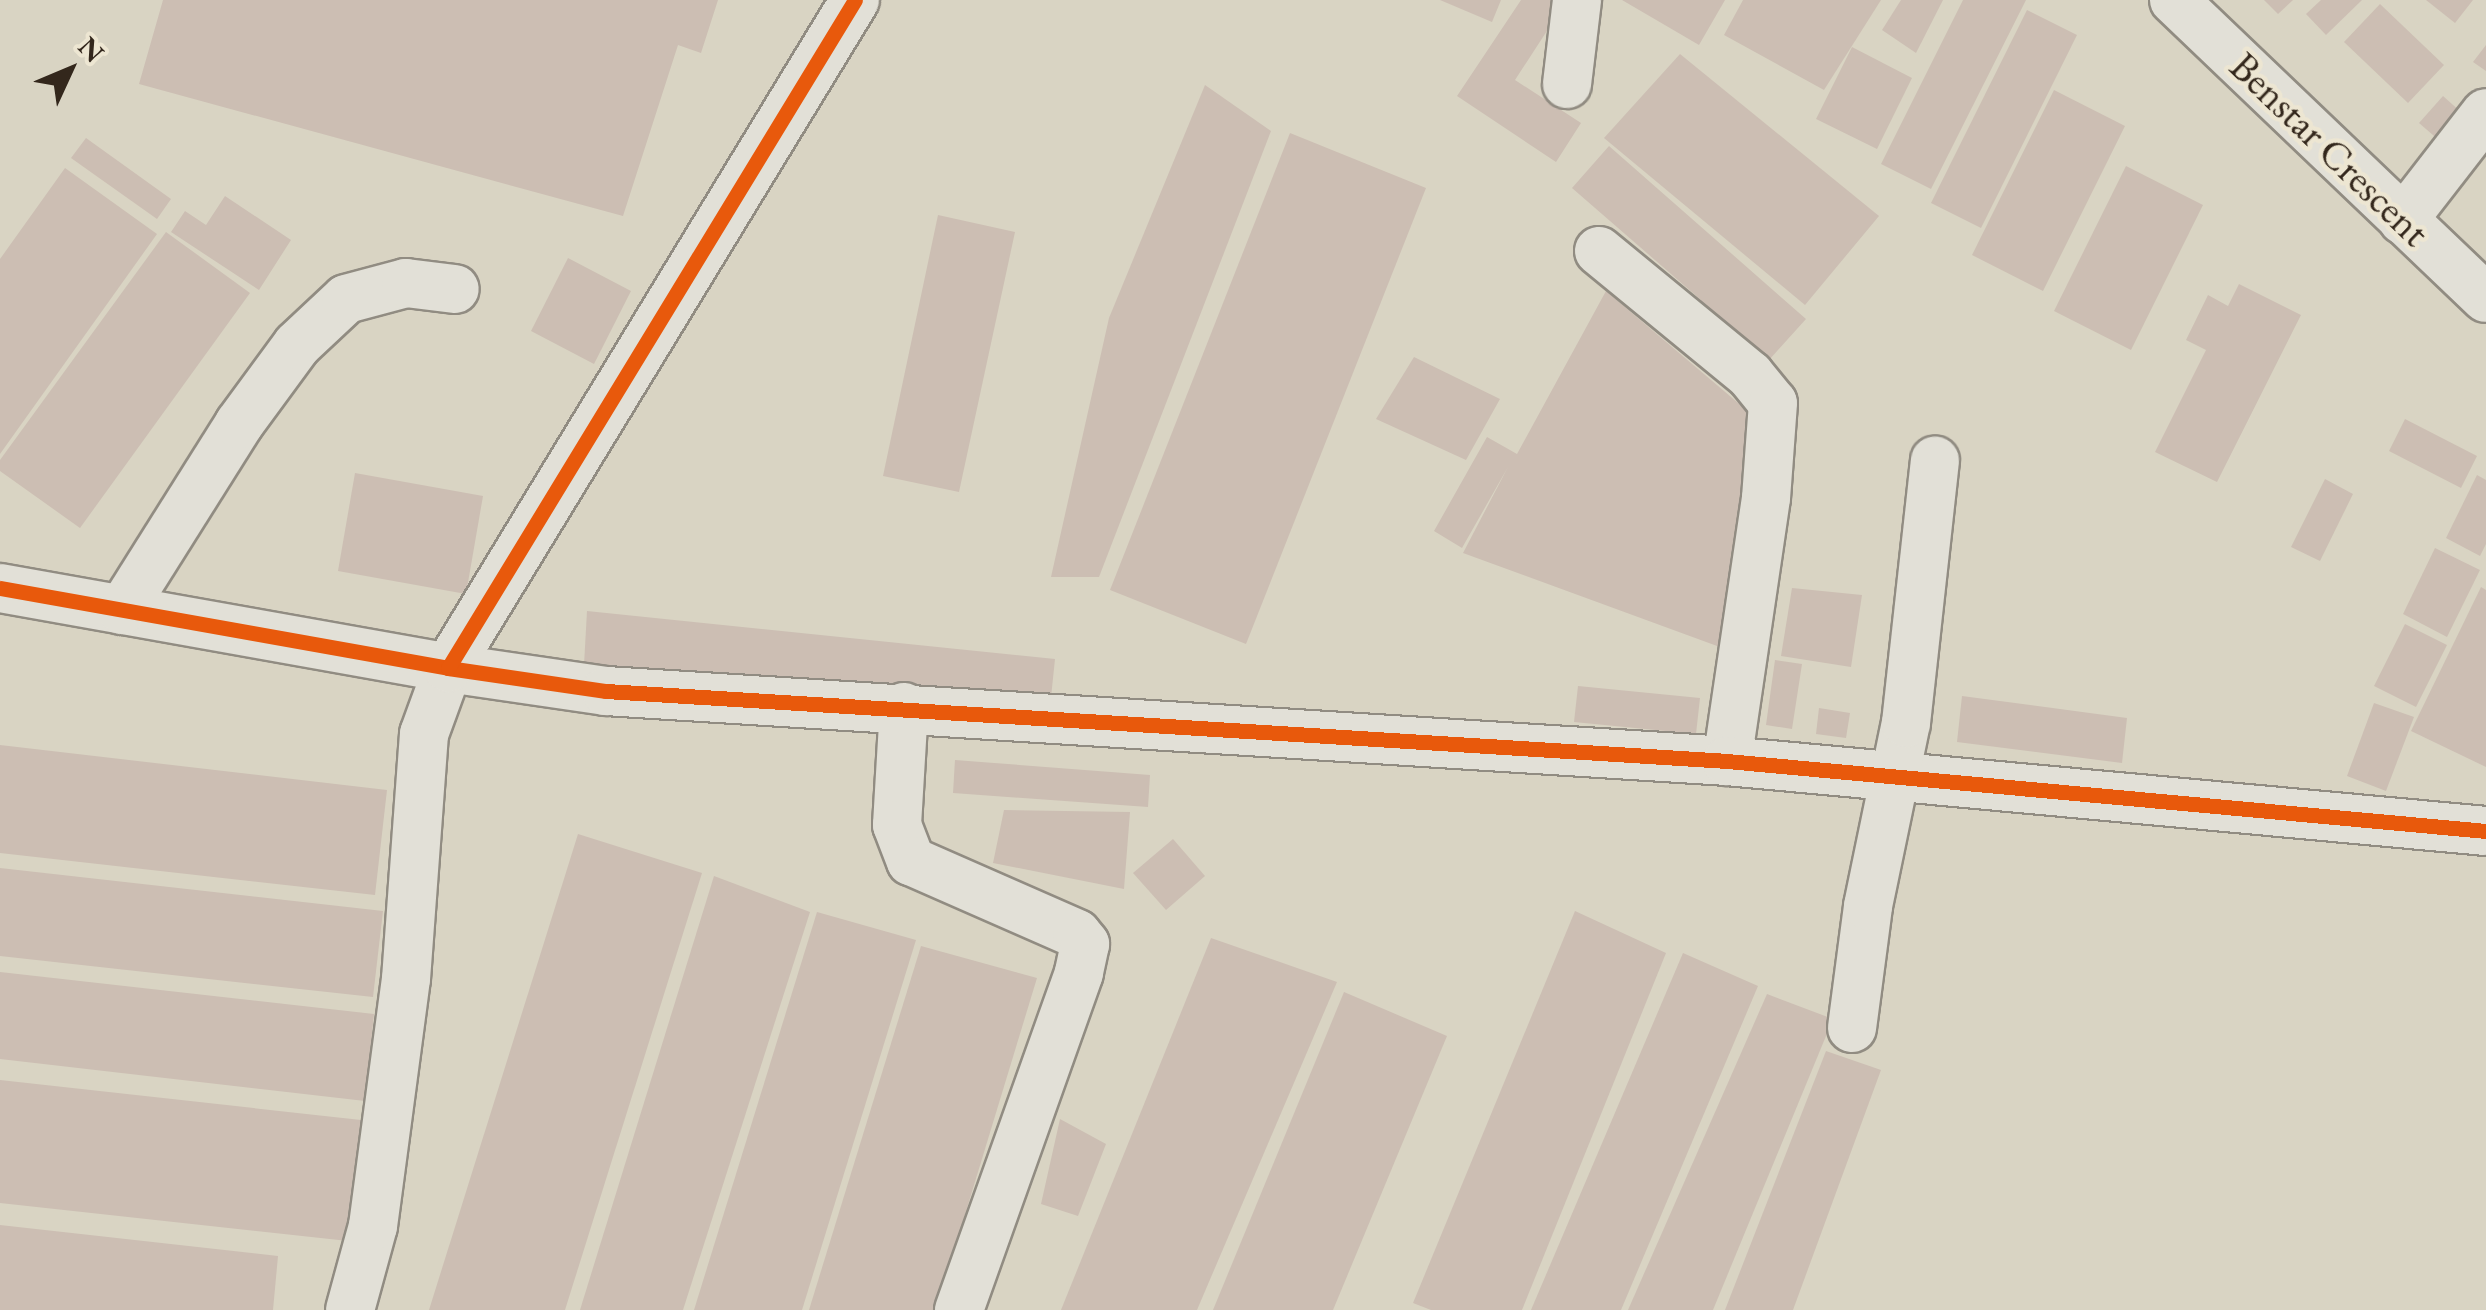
<!DOCTYPE html>
<style>
body{margin:0}
#map{position:relative;width:2486px;height:1310px;overflow:hidden;background:#d9d4c3;font-family:"EB Garamond",serif}
div>[style]{position:absolute}
[style*='--x']{left:calc(var(--x)*1px);top:calc(var(--y)*1px);width:calc(var(--w)*1px);rotate:calc(var(--a)*1deg)}
.building>*{inset:0;background:#ccbeb3}
.roads{filter:drop-shadow(2px 0 #918c82) drop-shadow(-2px 0 #918c82) drop-shadow(0 2px #918c82) drop-shadow(0 -2px #918c82)}
.minor>*{height:48px;margin:-24px;padding:0 24px;transform-origin:24px;border-radius:24px;background:#e2e0d7}
.cycleway>*{height:15px;margin:-7.5px;padding:0 7.5px;transform-origin:7.5px;border-radius:7.5px;background:#e8590c}
span{translate:-50% -50%;white-space:nowrap;text-align:center;line-height:1.15;-webkit-text-stroke:9px #ede6d2;paint-order:stroke}
.street-label{font-size:40px;color:#33271c}
.north{position:absolute;left:20px;top:20px;width:100px;height:100px;-webkit-text-stroke:8px #ede6d2;paint-order:stroke;rotate:46deg;font-size:28px;font-weight:700;line-height:40px;text-align:center;color:#33271c}
.north::after{content:'';display:block;margin:auto;width:35px;height:45px;background:#33271c;clip-path:polygon(50% 0,100% 100%,50% 72%,0 100%)}
</style>
<div id="map">
<div class="building">
<div style="clip-path:polygon(163px 0,718px 0,701px 53px,678px 45px,623px 216px,139px 84px)"></div>
<div style="clip-path:polygon(1440px 0,1501px 0,1492px 22px)"></div>
<div style="clip-path:polygon(1521px 0,1567px 0,1515px 80px,1581px 123px,1556px 162px,1457px 96px)"></div>
<div style="clip-path:polygon(1622px 0,1725px 0,1699px 45px)"></div>
<div style="clip-path:polygon(1743px 0,1881px 0,1824px 90px,1724px 35px)"></div>
<div style="clip-path:polygon(1901px 0,1943px 0,1916px 53px,1882px 30px)"></div>
<div style="clip-path:polygon(1963px 0,2026px 0,1931px 189px,1881px 164px)"></div>
<div style="clip-path:polygon(2264px 0,2293px 0,2278px 14px)"></div>
<div style="clip-path:polygon(2321px 0,2362px 0,2326px 35px,2306px 14px)"></div>
<div style="clip-path:polygon(2426px 0,2473px 0,2455px 23px)"></div>
<div style="clip-path:polygon(2380px 4px,2444px 65px,2408px 103px,2344px 42px)"></div>
<div style="clip-path:polygon(2027px 10px,2077px 35px,1981px 228px,1931px 203px)"></div>
<div style="clip-path:polygon(2486px 45px,2486px 71px,2473px 62px)"></div>
<div style="clip-path:polygon(1852px 47px,1912px 78px,1877px 149px,1816px 119px)"></div>
<div style="clip-path:polygon(1680px 54px,1879px 216px,1805px 305px,1604px 138px)"></div>
<div style="clip-path:polygon(1205px 85px,1271px 131px,1099px 577px,1051px 577px,1109px 318px)"></div>
<div style="clip-path:polygon(2054px 90px,2125px 126px,2043px 291px,1972px 255px)"></div>
<div style="clip-path:polygon(2443px 96px,2471px 121px,2448px 148px,2419px 123px)"></div>
<div style="clip-path:polygon(1290px 133px,1426px 188px,1246px 644px,1110px 590px)"></div>
<div style="clip-path:polygon(86px 138px,171px 199px,157px 219px,71px 158px)"></div>
<div style="clip-path:polygon(1609px 146px,1806px 319px,1769px 360px,1738px 332px,1726px 347px,1689px 315px,1701px 300px,1572px 188px)"></div>
<div style="clip-path:polygon(2126px 166px,2203px 205px,2131px 350px,2054px 311px)"></div>
<div style="clip-path:polygon(65px 168px,157px 234px,0 454px,0 259px)"></div>
<div style="clip-path:polygon(225px 196px,291px 240px,259px 290px,171px 232px,185px 211px,206px 225px)"></div>
<div style="clip-path:polygon(938px 215px,1015px 232px,959px 492px,883px 476px)"></div>
<div style="clip-path:polygon(166px 232px,250px 293px,80px 528px,0 471px,0 460px)"></div>
<div style="clip-path:polygon(568px 258px,631px 291px,594px 364px,531px 331px)"></div>
<div style="clip-path:polygon(2239px 284px,2301px 315px,2217px 482px,2155px 452px,2206px 350px,2186px 340px,2208px 295px,2228px 306px)"></div>
<div style="clip-path:polygon(1606px 291px,1757px 419px,1728px 650px,1463px 553px,1508px 467px,1462px 548px,1434px 531px,1487px 437px,1517px 454px)"></div>
<div style="clip-path:polygon(1414px 357px,1500px 399px,1466px 460px,1376px 419px)"></div>
<div style="clip-path:polygon(2405px 419px,2477px 456px,2461px 488px,2389px 451px)"></div>
<div style="clip-path:polygon(355px 473px,483px 496px,466px 594px,338px 571px)"></div>
<div style="clip-path:polygon(2477px 475px,2486px 480px,2486px 544px,2480px 556px,2446px 538px)"></div>
<div style="clip-path:polygon(2325px 479px,2353px 494px,2320px 561px,2291px 547px)"></div>
<div style="clip-path:polygon(2435px 548px,2480px 570px,2447px 637px,2403px 614px)"></div>
<div style="clip-path:polygon(2481px 587px,2486px 590px,2486px 767px,2411px 731px)"></div>
<div style="clip-path:polygon(1792px 588px,1862px 595px,1851px 667px,1781px 656px)"></div>
<div style="clip-path:polygon(587px 611px,1055px 659px,1050px 707px,584px 665px)"></div>
<div style="clip-path:polygon(2405px 624px,2447px 645px,2416px 707px,2374px 686px)"></div>
<div style="clip-path:polygon(1775px 660px,1802px 664px,1792px 729px,1766px 725px)"></div>
<div style="clip-path:polygon(1578px 686px,1700px 698px,1696px 734px,1574px 722px)"></div>
<div style="clip-path:polygon(1962px 696px,2127px 718px,2122px 763px,1957px 742px)"></div>
<div style="clip-path:polygon(2374px 703px,2414px 717px,2386px 791px,2347px 776px)"></div>
<div style="clip-path:polygon(1819px 708px,1850px 713px,1846px 738px,1816px 734px)"></div>
<div style="clip-path:polygon(0 745px,387px 790px,375px 895px,0 853px)"></div>
<div style="clip-path:polygon(955px 760px,1150px 775px,1148px 807px,953px 793px)"></div>
<div style="clip-path:polygon(1004px 810px,1130px 812px,1124px 889px,993px 863px)"></div>
<div style="clip-path:polygon(578px 834px,702px 873px,565px 1310px,429px 1310px)"></div>
<div style="clip-path:polygon(1173px 839px,1205px 876px,1166px 910px,1133px 873px)"></div>
<div style="clip-path:polygon(0 868px,383px 911px,373px 997px,0 956px)"></div>
<div style="clip-path:polygon(714px 876px,810px 912px,683px 1310px,580px 1310px)"></div>
<div style="clip-path:polygon(1575px 911px,1666px 953px,1522px 1310px,1431px 1310px,1413px 1303px)"></div>
<div style="clip-path:polygon(817px 912px,916px 940px,802px 1310px,694px 1310px)"></div>
<div style="clip-path:polygon(1211px 938px,1337px 982px,1197px 1310px,1061px 1310px)"></div>
<div style="clip-path:polygon(921px 946px,1037px 978px,936px 1310px,809px 1310px)"></div>
<div style="clip-path:polygon(1683px 953px,1758px 986px,1621px 1310px,1531px 1310px)"></div>
<div style="clip-path:polygon(0 972px,374px 1014px,365px 1101px,0 1059px)"></div>
<div style="clip-path:polygon(1344px 992px,1447px 1036px,1333px 1310px,1213px 1310px)"></div>
<div style="clip-path:polygon(1767px 994px,1833px 1019px,1713px 1310px,1628px 1310px)"></div>
<div style="clip-path:polygon(1826px 1051px,1881px 1070px,1793px 1310px,1725px 1310px)"></div>
<div style="clip-path:polygon(0 1080px,361px 1120px,348px 1241px,0 1203px)"></div>
<div style="clip-path:polygon(1060px 1119px,1106px 1144px,1078px 1216px,1041px 1204px)"></div>
<div style="clip-path:polygon(0 1225px,278px 1256px,273px 1310px,0 1310px)"></div>
</div>
<div class="roads">
<div class="minor">
<div style="--x:2174;--y:0;--w:431;--a:43.7"></div>
<div style="--x:1567;--y:84;--w:85;--a:-83.2"></div>
<div style="--x:2403;--y:220;--w:135;--a:-52.2"></div>
<div style="--x:1599;--y:251;--w:195;--a:39.4"></div>
<div style="--x:1750;--y:375;--w:36;--a:51"></div>
<div style="--x:1773;--y:403;--w:95;--a:94.2"></div>
<div style="--x:1766;--y:498;--w:266;--a:98.4"></div>
<div style="--x:0;--y:588;--w:455;--a:10.1"></div>
<div style="--x:448;--y:668;--w:160;--a:8.3"></div>
<div style="--x:606;--y:691;--w:1123;--a:3.57"></div>
<div style="--x:1727;--y:761;--w:762;--a:5.27"></div>
<div style="--x:122;--y:610;--w:220;--a:-57.8"></div>
<div style="--x:239;--y:424;--w:98;--a:-53.7"></div>
<div style="--x:297;--y:345;--w:67;--a:-43.2"></div>
<div style="--x:346;--y:299;--w:62;--a:-14.9"></div>
<div style="--x:406;--y:283;--w:49;--a:7"></div>
<div style="--x:904;--y:707;--w:118;--a:93.4"></div>
<div style="--x:897;--y:825;--w:39;--a:69"></div>
<div style="--x:911;--y:861;--w:181;--a:23.7"></div>
<div style="--x:1077;--y:934;--w:13;--a:51"></div>
<div style="--x:1085;--y:944;--w:30;--a:102"></div>
<div style="--x:1079;--y:973;--w:358;--a:109.6"></div>
<div style="--x:1852;--y:1028;--w:123;--a:-82.5"></div>
<div style="--x:1868;--y:906;--w:187;--a:-78.3"></div>
<div style="--x:1906;--y:723;--w:264;--a:-83.7"></div>
<div style="--x:350;--y:1310;--w:87;--a:-74.7"></div>
<div style="--x:373;--y:1226;--w:249;--a:-82.4"></div>
<div style="--x:406;--y:979;--w:246;--a:-85.8"></div>
<div style="--x:424;--y:734;--w:70;--a:-70"></div>
<div style="--x:448;--y:668;--w:782;--a:-58.65"></div>
</div>
</div>
<div class="cycleway">
<div style="--x:0;--y:588;--w:455;--a:10.1"></div>
<div style="--x:448;--y:668;--w:160;--a:8.3"></div>
<div style="--x:606;--y:691;--w:1123;--a:3.57"></div>
<div style="--x:1727;--y:761;--w:762;--a:5.27"></div>
<div style="--x:448;--y:668;--w:782;--a:-58.65"></div>
</div>
<div class="street-label">
<span style="left:2330px;top:149px;rotate:44deg">Benstar Crescent</span>
</div>
<div class="north">N</div>
</div>
